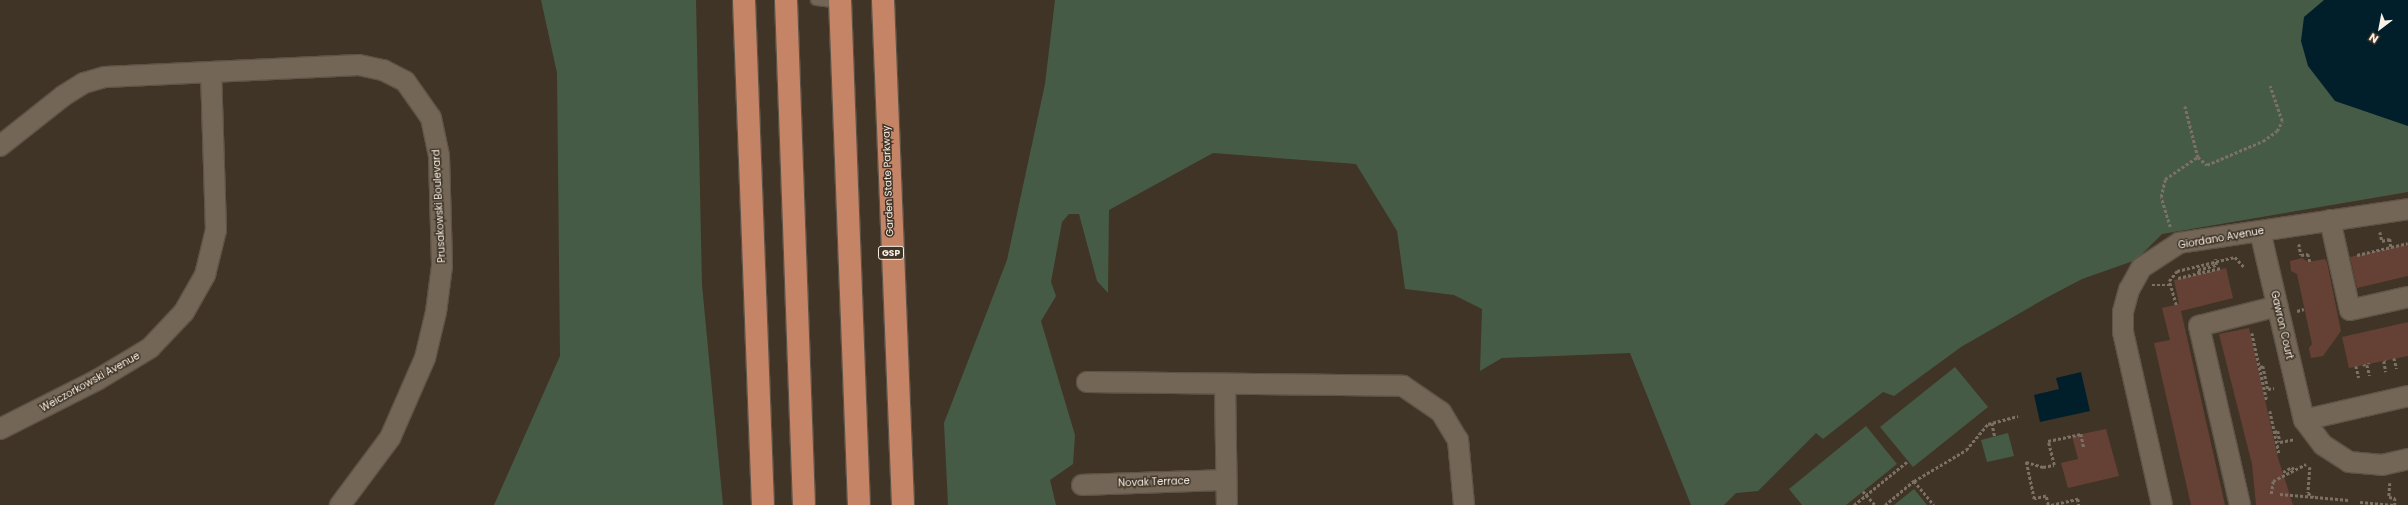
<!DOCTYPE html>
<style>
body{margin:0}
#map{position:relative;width:2408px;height:505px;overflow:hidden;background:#403426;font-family:Poppins,sans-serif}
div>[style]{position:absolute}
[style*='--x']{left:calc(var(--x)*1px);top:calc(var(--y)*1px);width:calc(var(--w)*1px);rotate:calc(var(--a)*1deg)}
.green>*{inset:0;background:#465b45}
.water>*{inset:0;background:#001f2a}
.building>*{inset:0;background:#654034}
.path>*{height:2.5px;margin-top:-1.25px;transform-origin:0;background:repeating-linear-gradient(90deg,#7c7165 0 3px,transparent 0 5px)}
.roads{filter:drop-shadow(1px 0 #5d5347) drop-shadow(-1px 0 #5d5347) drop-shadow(0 1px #5d5347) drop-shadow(0 -1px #5d5347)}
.service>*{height:10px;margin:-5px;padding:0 5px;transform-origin:5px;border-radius:5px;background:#736657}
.minor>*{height:20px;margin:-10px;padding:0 10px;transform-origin:10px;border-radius:10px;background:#736657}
.motorway>*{height:22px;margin:-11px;padding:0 11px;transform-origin:11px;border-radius:11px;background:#c68467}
span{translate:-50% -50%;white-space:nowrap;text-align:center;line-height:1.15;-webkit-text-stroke:3px #403426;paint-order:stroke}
.shield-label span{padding:1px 3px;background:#403426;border:1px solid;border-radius:3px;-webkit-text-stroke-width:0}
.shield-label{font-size:9px;color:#f8f1e8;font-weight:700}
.street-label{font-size:10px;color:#f8f1e8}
.north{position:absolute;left:2360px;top:8px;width:40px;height:40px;-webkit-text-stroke:3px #403426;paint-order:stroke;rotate:212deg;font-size:11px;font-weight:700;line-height:16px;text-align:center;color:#f8f1e8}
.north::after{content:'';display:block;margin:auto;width:14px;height:18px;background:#f8f1e8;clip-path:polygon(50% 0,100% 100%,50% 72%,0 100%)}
</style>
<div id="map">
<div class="green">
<div style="clip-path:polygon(541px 0,696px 0,702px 285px,723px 505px,494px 505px,560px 356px,557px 73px)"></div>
<div style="clip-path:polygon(1055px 0,2408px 0,2408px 192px,2162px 234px,2136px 260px,2082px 279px,2046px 298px,1961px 347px,1894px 396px,1883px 392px,1823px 439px,1816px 433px,1758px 491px,1736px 493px,1724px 505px,1691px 505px,1630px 353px,1502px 358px,1480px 371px,1482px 309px,1454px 295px,1405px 289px,1397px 231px,1356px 164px,1213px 153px,1109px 210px,1108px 293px,1097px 281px,1079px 214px,1069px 214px,1062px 222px,1051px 282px,1056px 296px,1041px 321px,1075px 435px,1073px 464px,1050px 480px,1056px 505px,948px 505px,944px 423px,1007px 260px,1045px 84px)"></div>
<div style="clip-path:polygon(1955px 367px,1988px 407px,1913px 467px,1880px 427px)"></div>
<div style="clip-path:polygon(1866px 426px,1897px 464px,1846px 505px,1802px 505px,1789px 489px)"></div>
<div style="clip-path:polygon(2008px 433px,2014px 456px,1987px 462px,1981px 440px)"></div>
<div style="clip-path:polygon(1914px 489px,1927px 505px,1894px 505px)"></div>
</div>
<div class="water">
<div style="clip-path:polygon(2324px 0,2408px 0,2408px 126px,2335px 101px,2308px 66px,2301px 41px,2304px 17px)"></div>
<div style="clip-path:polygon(2081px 372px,2090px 411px,2040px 422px,2034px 395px,2059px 389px,2056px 378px)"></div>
</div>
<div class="building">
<div style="clip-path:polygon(2408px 244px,2408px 276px,2357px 288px,2350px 257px)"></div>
<div style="clip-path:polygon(2302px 258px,2308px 262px,2325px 259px,2327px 262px,2341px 331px,2323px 356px,2311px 358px,2309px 348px,2312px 344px,2297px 274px,2291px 271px,2290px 261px)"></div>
<div style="clip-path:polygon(2226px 268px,2233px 298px,2181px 311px,2225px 505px,2191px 505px,2154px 343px,2170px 340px,2162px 308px,2179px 304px,2174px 280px)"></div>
<div style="clip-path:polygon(2408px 322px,2408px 356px,2349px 368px,2342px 337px)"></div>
<div style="clip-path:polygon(2249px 328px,2278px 458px,2293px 505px,2256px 505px,2252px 464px,2219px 334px)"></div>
<div style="clip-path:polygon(2106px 429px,2119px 476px,2068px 488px,2061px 463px,2078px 459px,2072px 436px)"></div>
</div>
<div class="path">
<div style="--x:2185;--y:106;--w:53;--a:75.7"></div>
<div style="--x:2198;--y:157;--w:12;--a:42"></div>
<div style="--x:2207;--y:165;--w:61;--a:-23.2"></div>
<div style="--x:2263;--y:141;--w:17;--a:-36"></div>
<div style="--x:2277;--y:131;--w:11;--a:-63"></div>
<div style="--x:2282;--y:121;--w:37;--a:-109"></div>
<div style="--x:2170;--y:227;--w:31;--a:-107"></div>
<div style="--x:2161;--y:197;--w:18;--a:-77"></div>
<div style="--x:2165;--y:179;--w:40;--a:-34"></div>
<div style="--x:2380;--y:232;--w:9;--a:77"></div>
<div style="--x:2382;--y:241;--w:8;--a:-14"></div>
<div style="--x:2390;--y:239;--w:8;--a:83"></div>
<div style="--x:2299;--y:244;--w:11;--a:80"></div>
<div style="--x:2301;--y:255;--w:7;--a:-8"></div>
<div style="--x:2308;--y:254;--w:8;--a:76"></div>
<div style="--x:2357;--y:255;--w:52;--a:-13.2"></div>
<div style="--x:2199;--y:273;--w:3;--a:-108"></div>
<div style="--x:2198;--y:270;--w:19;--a:-16"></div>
<div style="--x:2216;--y:265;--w:6;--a:-99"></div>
<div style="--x:2178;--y:278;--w:44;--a:-13.1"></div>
<div style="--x:2152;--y:285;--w:18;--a:0"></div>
<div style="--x:2176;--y:305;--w:25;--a:-106"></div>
<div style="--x:2169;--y:281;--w:13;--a:-51"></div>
<div style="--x:2177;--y:271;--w:60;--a:-13.6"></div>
<div style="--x:2235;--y:257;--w:13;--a:48"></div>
<div style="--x:2297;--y:311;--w:7;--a:-16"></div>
<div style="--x:2252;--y:333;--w:70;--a:77.6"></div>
<div style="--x:2394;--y:358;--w:11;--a:75"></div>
<div style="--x:2385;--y:360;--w:1;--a:45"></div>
<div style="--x:2384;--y:361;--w:11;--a:80"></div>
<div style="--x:2369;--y:363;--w:1;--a:90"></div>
<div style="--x:2364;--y:364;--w:2;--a:63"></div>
<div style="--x:2367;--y:365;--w:11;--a:75"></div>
<div style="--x:2356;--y:366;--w:12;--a:76"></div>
<div style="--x:2260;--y:367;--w:3;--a:-18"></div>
<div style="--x:2263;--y:366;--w:24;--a:78"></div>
<div style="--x:2268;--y:389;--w:6;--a:-9"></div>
<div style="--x:2270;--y:411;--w:43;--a:77.9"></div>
<div style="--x:1992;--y:423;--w:14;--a:78"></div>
<div style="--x:2274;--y:432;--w:4;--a:-14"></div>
<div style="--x:2278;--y:431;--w:11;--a:80"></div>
<div style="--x:2280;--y:442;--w:15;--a:-11"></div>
<div style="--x:2310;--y:467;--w:26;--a:94"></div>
<div style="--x:2308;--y:493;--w:7;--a:34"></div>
<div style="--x:2283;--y:472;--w:10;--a:-29"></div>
<div style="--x:2292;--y:467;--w:5;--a:53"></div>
<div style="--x:1914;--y:481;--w:31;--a:50"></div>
<div style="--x:2390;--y:483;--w:14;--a:94"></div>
<div style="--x:2389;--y:497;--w:6;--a:9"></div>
<div style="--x:2395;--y:498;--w:7;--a:90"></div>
<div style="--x:1863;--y:491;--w:18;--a:49"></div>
<div style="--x:2271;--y:494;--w:13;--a:-81"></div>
<div style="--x:2273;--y:481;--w:37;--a:-27"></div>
<div style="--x:2280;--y:494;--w:69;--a:5"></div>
<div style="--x:2360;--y:502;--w:34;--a:5"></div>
<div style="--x:1854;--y:505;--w:70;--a:-39.2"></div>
<div style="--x:1885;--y:505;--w:38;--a:-40"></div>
<div style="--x:1914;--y:481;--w:61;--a:-30.8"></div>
<div style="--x:1966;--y:450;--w:34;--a:-50"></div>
<div style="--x:1988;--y:424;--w:31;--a:-15"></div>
<div style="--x:2048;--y:505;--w:9;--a:-103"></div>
<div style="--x:2046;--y:496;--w:12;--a:166"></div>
<div style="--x:2034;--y:499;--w:38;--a:-102"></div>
<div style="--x:2026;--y:462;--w:18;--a:16"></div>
<div style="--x:2043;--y:467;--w:11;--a:-10"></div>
<div style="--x:2054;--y:465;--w:25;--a:-104"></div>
<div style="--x:2048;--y:441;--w:34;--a:-12"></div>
<div style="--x:2081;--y:434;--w:14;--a:78"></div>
<div style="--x:2051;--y:505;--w:28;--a:-13"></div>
<div style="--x:2078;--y:499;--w:6;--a:81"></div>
</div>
<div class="roads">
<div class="service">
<div style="--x:816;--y:0;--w:24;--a:7"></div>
</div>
<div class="minor">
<div style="--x:0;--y:146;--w:80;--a:-38.4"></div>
<div style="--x:63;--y:96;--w:25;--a:-32"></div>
<div style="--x:84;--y:83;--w:22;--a:-16"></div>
<div style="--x:105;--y:77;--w:254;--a:-2.7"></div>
<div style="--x:359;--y:65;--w:25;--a:12"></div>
<div style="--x:383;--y:70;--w:25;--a:27"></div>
<div style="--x:405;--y:81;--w:45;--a:54.9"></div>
<div style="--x:431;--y:118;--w:39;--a:78"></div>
<div style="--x:439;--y:156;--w:110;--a:88.4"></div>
<div style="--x:442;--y:266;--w:46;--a:97.4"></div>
<div style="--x:436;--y:312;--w:47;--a:103.4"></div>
<div style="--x:425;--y:358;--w:87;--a:113.6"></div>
<div style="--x:390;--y:438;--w:84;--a:126.7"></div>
<div style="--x:2330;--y:220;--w:92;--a:77.5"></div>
<div style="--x:2350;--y:310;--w:59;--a:-12.6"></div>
<div style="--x:2260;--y:231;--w:194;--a:76.9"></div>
<div style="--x:2304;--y:420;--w:31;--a:53"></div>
<div style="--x:2323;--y:445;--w:31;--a:33"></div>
<div style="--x:2349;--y:462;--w:33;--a:5"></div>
<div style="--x:2382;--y:465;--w:27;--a:-13"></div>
<div style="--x:1087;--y:382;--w:316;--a:0.7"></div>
<div style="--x:1403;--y:386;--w:46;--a:34.4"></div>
<div style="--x:1441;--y:412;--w:33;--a:59"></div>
<div style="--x:1458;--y:440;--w:65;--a:84.7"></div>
<div style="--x:1225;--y:384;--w:121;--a:89.1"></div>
<div style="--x:2304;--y:420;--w:107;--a:-13"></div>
<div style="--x:0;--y:429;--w:109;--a:-26.8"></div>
<div style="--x:97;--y:380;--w:62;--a:-31.1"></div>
<div style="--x:150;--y:348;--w:50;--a:-46.6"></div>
<div style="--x:184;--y:312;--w:43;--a:-60.4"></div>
<div style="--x:205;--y:275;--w:46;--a:-76.3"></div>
<div style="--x:216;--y:230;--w:158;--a:-91.8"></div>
<div style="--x:1082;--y:485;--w:144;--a:-2"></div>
<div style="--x:2162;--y:505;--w:177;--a:-102.7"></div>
<div style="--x:2123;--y:332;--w:20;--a:-90"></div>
<div style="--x:2123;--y:312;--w:23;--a:-75"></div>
<div style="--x:2129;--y:290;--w:25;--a:-61"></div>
<div style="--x:2141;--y:268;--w:45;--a:-33.3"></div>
<div style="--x:2179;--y:243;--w:232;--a:-8.4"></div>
<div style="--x:2240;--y:505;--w:184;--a:-102.9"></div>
<div style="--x:2199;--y:326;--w:81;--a:-14.2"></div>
</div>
<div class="motorway">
<div style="--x:744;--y:0;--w:505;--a:87.85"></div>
<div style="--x:786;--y:0;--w:505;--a:87.96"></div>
<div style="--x:840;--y:0;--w:505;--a:87.85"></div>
<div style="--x:883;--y:0;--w:505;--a:87.73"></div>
</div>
</div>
<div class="shield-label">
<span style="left:891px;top:253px">GSP</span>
</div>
<div class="street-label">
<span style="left:888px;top:181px;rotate:-92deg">Garden State Parkway</span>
<span style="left:439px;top:206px;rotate:-93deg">Prusakowski Boulevard</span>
<span style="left:2221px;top:238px;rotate:-10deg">Giordano Avenue</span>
<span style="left:2282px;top:325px;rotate:77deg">Gawron Court</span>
<span style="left:90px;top:382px;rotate:-29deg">Weiczorkowski Avenue</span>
<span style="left:1154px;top:482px;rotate:-2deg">Novak Terrace</span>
</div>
<div class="north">N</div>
</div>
